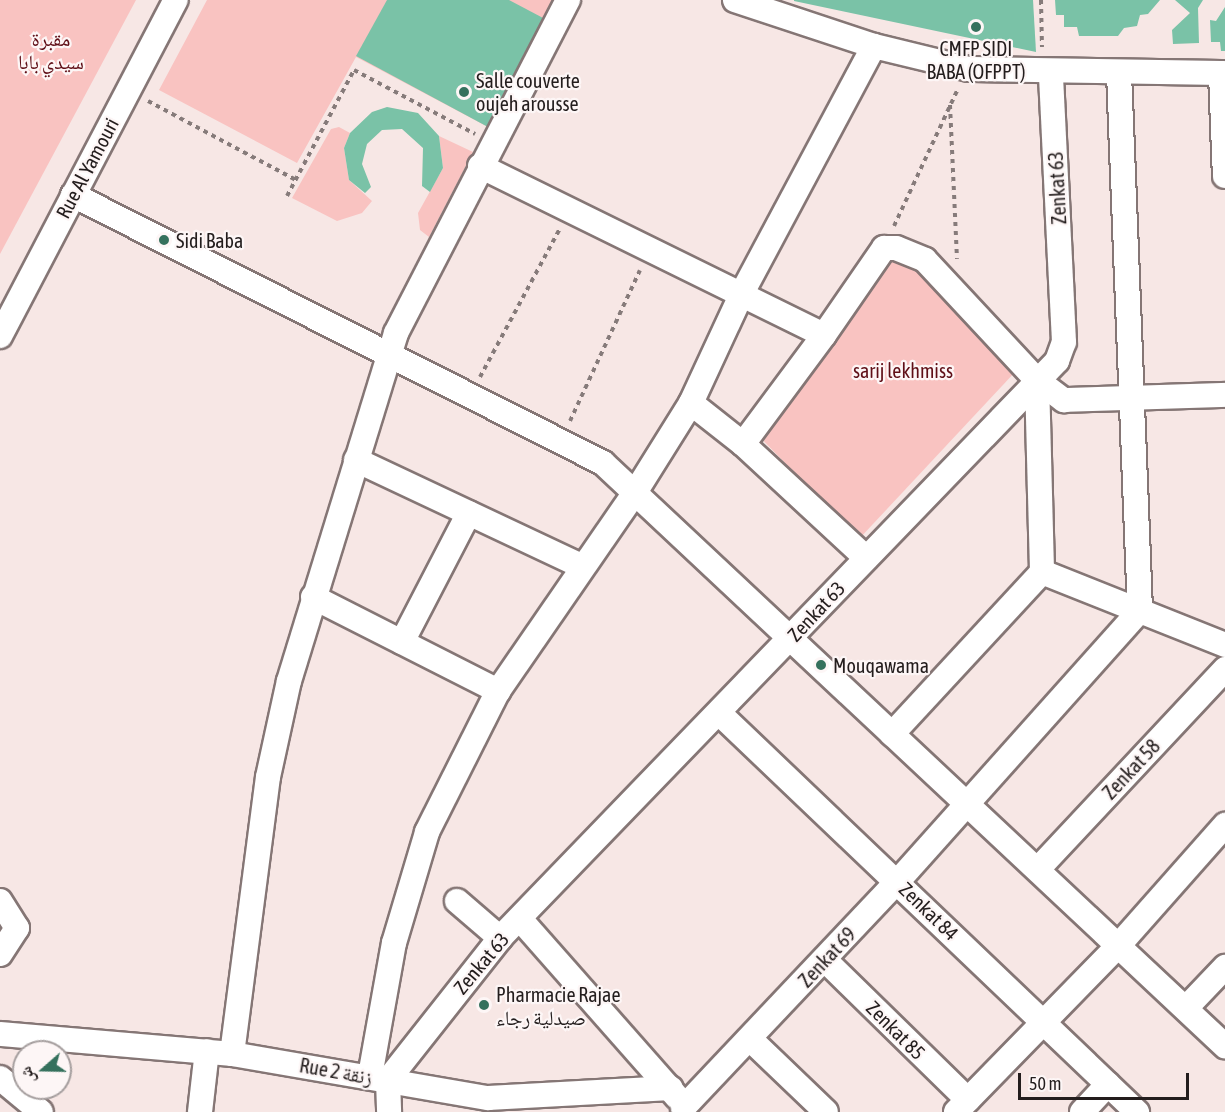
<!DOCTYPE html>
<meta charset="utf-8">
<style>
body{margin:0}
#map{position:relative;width:1225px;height:1112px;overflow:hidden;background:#f7e7e5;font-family:"Asap Condensed","Noto Naskh Arabic",sans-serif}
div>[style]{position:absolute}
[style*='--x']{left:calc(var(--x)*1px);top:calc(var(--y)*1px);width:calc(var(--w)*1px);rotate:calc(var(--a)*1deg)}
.green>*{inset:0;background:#f9c3c1}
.building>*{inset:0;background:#7ac2a7}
.path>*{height:4px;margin-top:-2px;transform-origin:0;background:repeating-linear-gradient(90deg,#867b7a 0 4.5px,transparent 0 9px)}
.roads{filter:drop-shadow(2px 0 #857675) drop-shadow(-2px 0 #857675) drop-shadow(0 2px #857675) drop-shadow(0 -2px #857675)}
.minor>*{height:24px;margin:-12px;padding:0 12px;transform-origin:12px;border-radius:12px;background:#fff}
.dots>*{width:16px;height:16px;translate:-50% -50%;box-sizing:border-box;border:3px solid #fdf6f6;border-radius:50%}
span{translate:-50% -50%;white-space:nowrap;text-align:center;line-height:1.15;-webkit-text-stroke:4.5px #fdf6f6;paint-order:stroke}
.park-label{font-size:20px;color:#5f0e16}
.poi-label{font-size:20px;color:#231d1d}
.left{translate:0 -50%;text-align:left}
.street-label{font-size:20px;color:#231d1d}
.north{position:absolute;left:12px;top:1040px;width:60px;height:60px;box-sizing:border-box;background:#fdf6f6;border:2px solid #a69f9f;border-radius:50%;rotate:250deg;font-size:16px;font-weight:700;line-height:24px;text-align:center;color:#231d1d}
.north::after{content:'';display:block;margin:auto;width:21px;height:27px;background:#35715d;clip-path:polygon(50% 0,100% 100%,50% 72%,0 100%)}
.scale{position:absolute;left:1018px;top:1073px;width:171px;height:27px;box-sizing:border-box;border:3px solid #231d1d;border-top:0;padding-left:8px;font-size:18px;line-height:21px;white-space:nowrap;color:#231d1d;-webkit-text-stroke:4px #fdf6f6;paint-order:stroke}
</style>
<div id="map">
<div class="green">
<div style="clip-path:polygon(0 0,136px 0,0 254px)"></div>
<div style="clip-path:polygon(207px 0,555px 0,488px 127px,356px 57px,297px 163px,159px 90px)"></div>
<div style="clip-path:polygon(339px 127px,350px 133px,344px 148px,349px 180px,372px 201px,362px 213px,337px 221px,292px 198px,331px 129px)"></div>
<div style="clip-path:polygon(439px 136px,473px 152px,429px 237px,420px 230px,418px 213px,443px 168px)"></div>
<div style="clip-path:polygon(874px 253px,911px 264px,969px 316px,1016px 371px,859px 539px,751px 428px)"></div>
</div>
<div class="building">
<div style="clip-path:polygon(387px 0,509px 0,545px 19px,488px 127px,356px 56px)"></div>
<div style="clip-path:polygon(794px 0,1033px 0,1036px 52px,794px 1px)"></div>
<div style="clip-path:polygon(1055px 0,1160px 0,1148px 14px,1140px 15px,1137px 26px,1124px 28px,1118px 36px,1079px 36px,1077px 27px,1064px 27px,1064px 15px,1056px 15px)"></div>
<div style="clip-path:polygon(1175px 0,1203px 0,1198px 8px,1199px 43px,1173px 44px,1172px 30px,1190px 13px)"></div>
<div style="clip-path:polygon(1225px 7px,1225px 51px,1221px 51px,1220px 42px,1211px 42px,1210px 20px,1216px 21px)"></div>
<div style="clip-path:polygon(387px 107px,418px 113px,439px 136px,443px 168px,430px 192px,422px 186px,423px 148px,402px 129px,382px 130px,367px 144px,362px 164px,371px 187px,365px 193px,349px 180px,344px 148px,350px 133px,372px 112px)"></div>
</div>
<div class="path">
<div style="--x:1041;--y:0;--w:47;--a:88.8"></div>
<div style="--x:148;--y:101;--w:168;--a:28.1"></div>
<div style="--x:950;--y:105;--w:154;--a:87.4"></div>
<div style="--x:287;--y:196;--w:143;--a:-62"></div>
<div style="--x:354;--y:70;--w:137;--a:27.9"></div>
<div style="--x:894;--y:226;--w:151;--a:-65"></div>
<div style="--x:480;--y:377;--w:167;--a:-61.7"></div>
<div style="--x:570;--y:421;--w:166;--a:-65.1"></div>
</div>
<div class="roads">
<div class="minor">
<div style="--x:735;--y:0;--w:146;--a:18.3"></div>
<div style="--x:874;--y:46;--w:98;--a:13.6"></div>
<div style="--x:969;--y:69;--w:256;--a:0.9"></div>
<div style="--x:1221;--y:74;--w:102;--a:87.8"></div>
<div style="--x:480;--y:166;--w:383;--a:26.2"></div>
<div style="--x:824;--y:335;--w:106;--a:-55.4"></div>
<div style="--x:884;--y:248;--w:12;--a:0"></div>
<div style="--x:896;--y:248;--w:31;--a:22"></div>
<div style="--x:925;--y:260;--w:164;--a:47"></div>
<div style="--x:1037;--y:380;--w:34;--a:37"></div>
<div style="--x:1064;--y:400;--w:161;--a:-1.8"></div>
<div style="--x:73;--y:195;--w:594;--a:26.82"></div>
<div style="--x:603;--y:463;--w:853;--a:43.15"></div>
<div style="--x:0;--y:336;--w:379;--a:-62.4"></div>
<div style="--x:1037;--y:380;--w:192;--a:88.5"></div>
<div style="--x:691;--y:403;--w:66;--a:38.3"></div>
<div style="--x:743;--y:444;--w:168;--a:42.8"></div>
<div style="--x:743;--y:444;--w:136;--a:-53.4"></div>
<div style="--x:356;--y:460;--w:249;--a:25.2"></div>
<div style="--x:313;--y:597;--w:208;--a:26.9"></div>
<div style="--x:402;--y:642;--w:145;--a:-62.6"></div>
<div style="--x:719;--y:713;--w:578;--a:43.67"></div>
<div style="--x:892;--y:734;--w:221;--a:-47.2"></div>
<div style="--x:1042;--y:572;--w:197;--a:21.7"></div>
<div style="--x:1038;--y:869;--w:274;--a:-46.9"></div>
<div style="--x:0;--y:901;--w:32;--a:58"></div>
<div style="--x:17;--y:928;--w:31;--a:123"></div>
<div style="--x:457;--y:901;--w:57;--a:40.7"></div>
<div style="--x:520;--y:919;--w:237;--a:48.6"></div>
<div style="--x:825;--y:960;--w:200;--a:44.4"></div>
<div style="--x:1186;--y:1008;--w:57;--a:-46.4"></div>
<div style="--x:0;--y:1034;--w:233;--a:4.9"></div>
<div style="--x:232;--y:1054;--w:260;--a:9.8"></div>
<div style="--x:488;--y:1098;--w:183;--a:-3.1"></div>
<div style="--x:750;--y:1039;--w:105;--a:43.8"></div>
<div style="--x:232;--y:1054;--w:279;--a:-82.6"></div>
<div style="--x:268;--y:777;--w:98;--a:-77.7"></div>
<div style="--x:289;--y:681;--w:364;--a:-72.9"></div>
<div style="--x:396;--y:333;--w:375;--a:-62.7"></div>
<div style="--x:370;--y:1076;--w:135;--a:-79.8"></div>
<div style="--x:394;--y:943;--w:116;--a:-73.4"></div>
<div style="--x:427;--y:832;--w:158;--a:-63.3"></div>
<div style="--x:498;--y:691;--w:243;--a:-55.4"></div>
<div style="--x:636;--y:491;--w:104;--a:-58"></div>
<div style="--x:691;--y:403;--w:121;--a:-65.1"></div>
<div style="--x:742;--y:293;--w:280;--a:-61.9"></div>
<div style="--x:0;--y:1078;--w:53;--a:39.7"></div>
<div style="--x:388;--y:1080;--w:181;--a:-51.7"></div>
<div style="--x:500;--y:938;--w:802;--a:-46.01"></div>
<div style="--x:1057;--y:361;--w:20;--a:-70"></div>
<div style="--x:1064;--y:342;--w:268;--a:-92.8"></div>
<div style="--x:388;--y:1080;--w:32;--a:88"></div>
<div style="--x:683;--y:1108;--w:313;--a:-46.6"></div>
<div style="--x:898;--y:881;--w:363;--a:-48.2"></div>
<div style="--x:1140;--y:610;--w:537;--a:-92.24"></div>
<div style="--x:200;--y:1112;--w:61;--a:-83.5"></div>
<div style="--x:956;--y:1112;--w:232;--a:-45.7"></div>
<div style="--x:1118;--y:946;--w:162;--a:-48.5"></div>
<div style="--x:1082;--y:1112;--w:38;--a:-47"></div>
</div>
</div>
<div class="dots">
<div style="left:976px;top:27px;background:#35715d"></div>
<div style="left:464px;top:92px;background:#35715d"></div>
<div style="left:164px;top:240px;background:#35715d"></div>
<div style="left:821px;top:665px;background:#35715d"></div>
<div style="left:484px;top:1005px;background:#35715d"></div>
</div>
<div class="park-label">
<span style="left:51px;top:50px">مقبرة<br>سيدي بابا</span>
<span style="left:903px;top:370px">sarij lekhmiss</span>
</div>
<div class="poi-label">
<span style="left:976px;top:60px">CMFP SIDI<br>BABA (OFPPT)</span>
<span class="left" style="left:476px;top:92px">Salle couverte<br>oujeh arousse</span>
<span class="left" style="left:176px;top:240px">Sidi Baba</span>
<span class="left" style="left:833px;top:665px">Mouqawama</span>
<span class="left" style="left:496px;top:1006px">Pharmacie Rajae<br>صيدلية رجاء</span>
</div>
<div class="street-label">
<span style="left:87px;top:168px;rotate:-62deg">Rue Al Yamouri</span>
<span style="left:1057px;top:188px;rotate:-93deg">Zenkat 63</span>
<span style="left:816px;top:611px;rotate:-47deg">Zenkat 63</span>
<span style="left:1131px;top:769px;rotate:-47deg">Zenkat 58</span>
<span style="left:929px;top:911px;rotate:44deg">Zenkat 84</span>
<span style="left:827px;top:957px;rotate:-47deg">Zenkat 69</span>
<span style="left:481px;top:963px;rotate:-50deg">Zenkat 63</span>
<span style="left:896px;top:1030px;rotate:45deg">Zenkat 85</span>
<span style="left:336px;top:1071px;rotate:10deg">Rue 2 زنقة</span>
</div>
<div class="north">ش</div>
<div class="scale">50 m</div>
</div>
